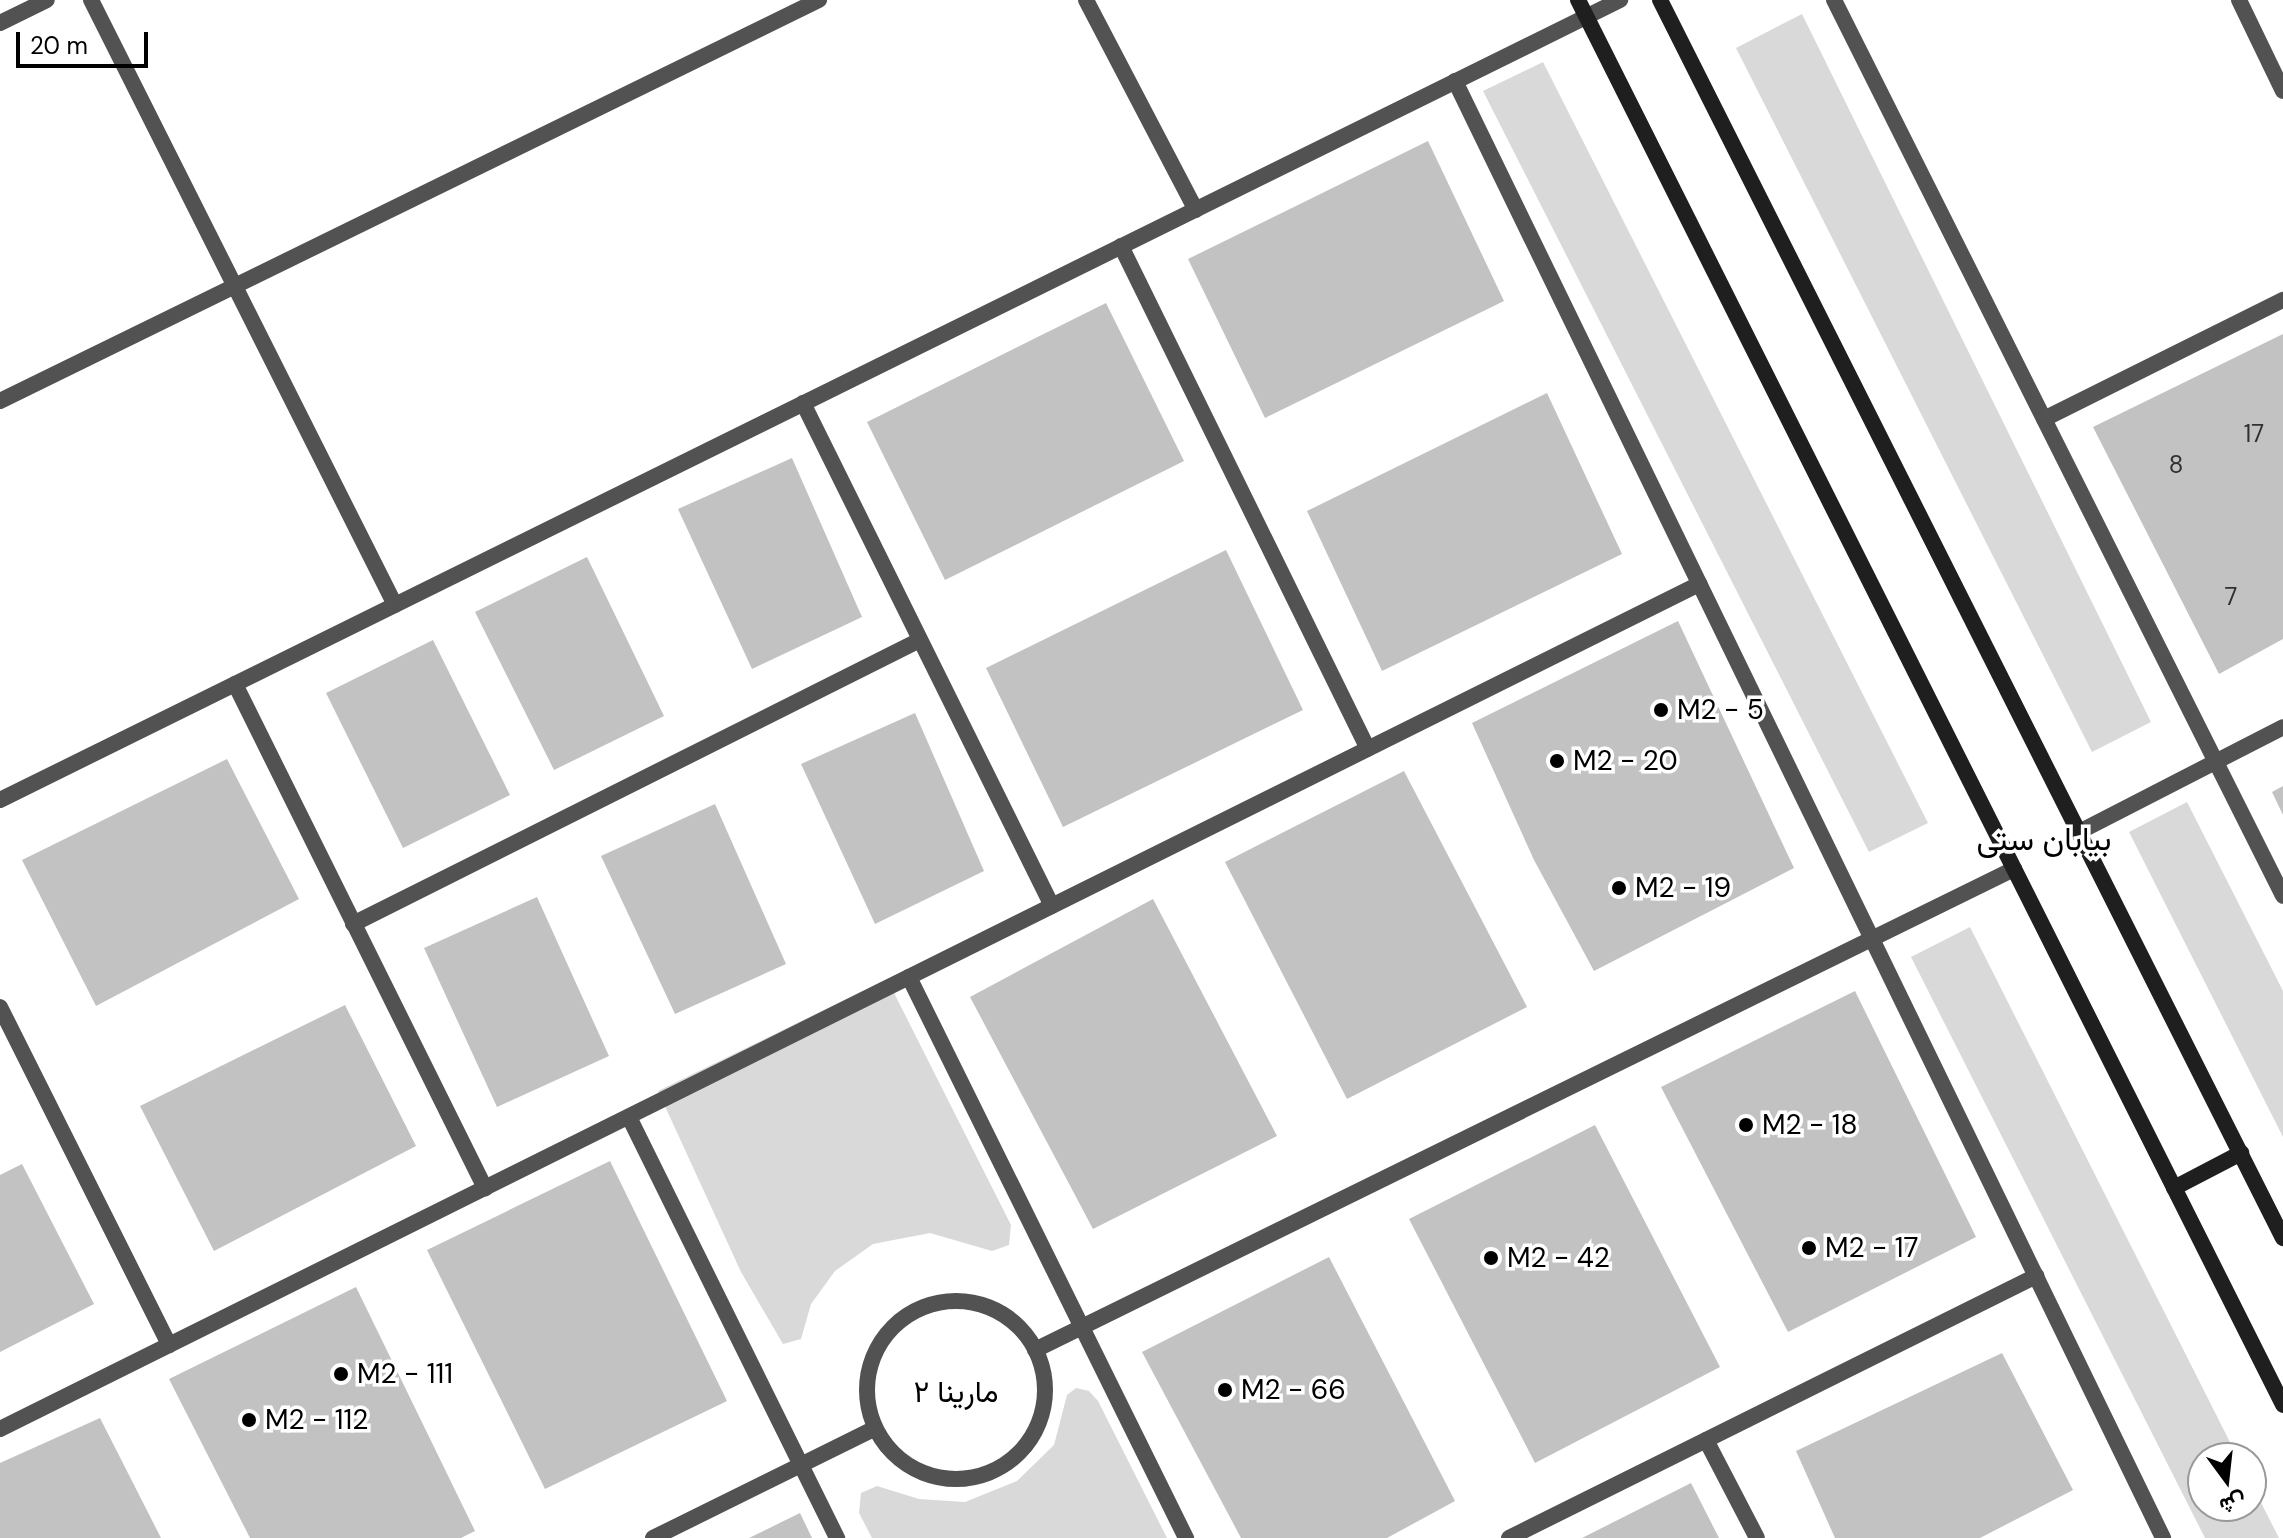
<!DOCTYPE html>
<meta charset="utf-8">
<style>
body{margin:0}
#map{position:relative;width:2283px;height:1538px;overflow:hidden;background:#fff;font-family:"DM Sans",Vazirmatn,sans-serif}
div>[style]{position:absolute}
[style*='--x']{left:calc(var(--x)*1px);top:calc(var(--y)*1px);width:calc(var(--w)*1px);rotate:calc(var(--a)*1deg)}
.green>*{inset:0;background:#d9d9d9}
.building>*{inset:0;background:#c2c2c2}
.street>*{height:16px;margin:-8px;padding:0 8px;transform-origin:8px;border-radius:8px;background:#525252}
.street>.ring{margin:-8px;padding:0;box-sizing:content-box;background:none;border:16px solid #525252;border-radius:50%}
.secondary>*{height:16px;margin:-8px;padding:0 8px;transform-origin:8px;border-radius:8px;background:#1f1f1f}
.dots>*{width:22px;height:22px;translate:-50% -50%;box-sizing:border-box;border:4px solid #fff;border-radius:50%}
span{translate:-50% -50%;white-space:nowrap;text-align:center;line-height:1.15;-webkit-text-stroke:7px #fff;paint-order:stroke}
.number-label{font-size:24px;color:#303030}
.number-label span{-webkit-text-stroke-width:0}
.poi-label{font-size:28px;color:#000}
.left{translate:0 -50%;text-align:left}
.neighbourhood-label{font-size:30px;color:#000}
.quarter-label{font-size:32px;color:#000}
.north{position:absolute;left:2187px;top:1442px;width:80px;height:80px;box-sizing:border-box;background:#fff;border:2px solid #999;border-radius:50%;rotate:165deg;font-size:22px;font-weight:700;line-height:32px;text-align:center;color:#000}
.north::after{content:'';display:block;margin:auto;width:28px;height:36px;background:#000;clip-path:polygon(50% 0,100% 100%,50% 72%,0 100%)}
.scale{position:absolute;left:16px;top:32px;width:132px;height:36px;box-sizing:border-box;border:4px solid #000;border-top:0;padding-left:10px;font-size:24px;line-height:28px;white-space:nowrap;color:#000;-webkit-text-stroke:6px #fff;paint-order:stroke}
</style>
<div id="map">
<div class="green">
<div style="clip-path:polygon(1802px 14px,2151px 722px,2092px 752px,1736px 48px)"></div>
<div style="clip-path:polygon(1543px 62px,1928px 823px,1869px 852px,1483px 91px)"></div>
<div style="clip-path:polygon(2187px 802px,2283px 991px,2283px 1137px,2129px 832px)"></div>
<div style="clip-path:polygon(1970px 927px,2238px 1458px,2203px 1458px,2203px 1506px,2251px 1506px,2251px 1483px,2279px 1538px,2205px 1538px,1911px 957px)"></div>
<div style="clip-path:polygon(887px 979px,1011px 1225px,1009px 1245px,992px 1251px,930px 1233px,873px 1244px,835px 1271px,811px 1304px,801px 1339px,783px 1344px,741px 1272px,658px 1091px)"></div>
<div style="clip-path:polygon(1076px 1388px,1089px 1391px,1098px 1401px,1167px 1538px,872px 1538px,859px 1513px,861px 1493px,877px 1486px,919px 1499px,965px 1502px,1017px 1481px,1054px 1445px,1067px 1395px)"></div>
</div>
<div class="building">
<div style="clip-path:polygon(1428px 141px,1504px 301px,1265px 418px,1188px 259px)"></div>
<div style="clip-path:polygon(1106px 303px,1184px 461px,945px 580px,867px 422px)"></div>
<div style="clip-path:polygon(2283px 334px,2283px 639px,2219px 674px,2093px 427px)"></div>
<div style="clip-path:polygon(1547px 393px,1622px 554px,1382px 671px,1307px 511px)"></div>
<div style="clip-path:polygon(792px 458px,862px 617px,752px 669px,678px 509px)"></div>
<div style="clip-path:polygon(1226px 550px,1303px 710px,1063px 827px,986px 668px)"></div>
<div style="clip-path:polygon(587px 557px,664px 716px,554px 770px,475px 612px)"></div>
<div style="clip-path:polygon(1678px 621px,1794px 868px,1594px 971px,1534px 860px,1472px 723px)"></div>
<div style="clip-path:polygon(433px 640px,510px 795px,403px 848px,326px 693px)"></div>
<div style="clip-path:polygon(915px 713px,984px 871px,875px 924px,801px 764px)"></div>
<div style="clip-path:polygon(227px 759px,299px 899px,96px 1006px,22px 860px)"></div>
<div style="clip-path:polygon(1404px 771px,1527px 1007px,1347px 1099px,1225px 862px)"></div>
<div style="clip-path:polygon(2283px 786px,2283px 815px,2272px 792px)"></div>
<div style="clip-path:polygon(715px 804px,786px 964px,675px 1014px,601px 856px)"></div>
<div style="clip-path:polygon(537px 897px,609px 1056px,497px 1107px,424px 948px)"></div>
<div style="clip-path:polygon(1153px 899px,1277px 1136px,1093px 1229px,970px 997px)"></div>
<div style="clip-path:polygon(1855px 991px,1976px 1237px,1788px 1332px,1661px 1087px)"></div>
<div style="clip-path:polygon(345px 1005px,416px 1146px,214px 1251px,140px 1106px)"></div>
<div style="clip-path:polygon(1595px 1125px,1720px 1367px,1535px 1463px,1409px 1219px)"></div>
<div style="clip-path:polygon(610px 1161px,727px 1401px,545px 1489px,427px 1250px)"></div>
<div style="clip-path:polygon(22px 1164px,94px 1304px,0 1352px,0 1175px)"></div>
<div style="clip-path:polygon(1329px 1257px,1455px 1501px,1387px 1538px,1241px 1538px,1142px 1352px)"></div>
<div style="clip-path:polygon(356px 1287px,475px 1531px,461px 1538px,250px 1538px,169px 1379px)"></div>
<div style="clip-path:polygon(2002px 1353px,2073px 1490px,1980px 1538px,1835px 1538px,1796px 1451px)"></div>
<div style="clip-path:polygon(100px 1418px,161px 1538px,0 1538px,0 1463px)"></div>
<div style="clip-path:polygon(1691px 1483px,1719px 1538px,1582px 1538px)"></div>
<div style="clip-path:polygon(800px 1513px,812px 1538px,749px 1538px)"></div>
</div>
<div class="street">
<div style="--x:91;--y:0;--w:677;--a:63.32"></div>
<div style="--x:1086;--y:0;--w:237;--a:62.4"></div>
<div style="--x:1834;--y:0;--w:1002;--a:63.38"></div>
<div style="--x:2239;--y:0;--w:101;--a:64.2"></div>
<div style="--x:0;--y:23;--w:52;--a:-26.1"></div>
<div style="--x:1455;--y:81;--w:1620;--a:64.08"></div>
<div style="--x:1121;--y:246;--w:560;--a:63.85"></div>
<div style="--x:0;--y:401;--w:912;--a:-26.09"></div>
<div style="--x:803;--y:403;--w:561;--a:63.66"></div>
<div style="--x:2044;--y:419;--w:267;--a:-26.5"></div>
<div style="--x:235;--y:684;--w:563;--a:63.62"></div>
<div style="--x:0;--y:800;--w:1807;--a:-26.28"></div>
<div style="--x:2079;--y:832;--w:229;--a:-27.2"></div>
<div style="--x:353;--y:924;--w:632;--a:-26.61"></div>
<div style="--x:909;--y:977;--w:626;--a:63.72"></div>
<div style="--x:0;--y:1007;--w:378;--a:63.4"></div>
<div style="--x:629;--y:1117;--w:470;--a:63.7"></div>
<div class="ring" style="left:867px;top:1301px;width:162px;height:162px"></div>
<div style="--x:1035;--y:1350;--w:1091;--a:-26.17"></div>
<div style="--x:0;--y:1429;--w:1898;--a:-26.44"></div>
<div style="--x:1706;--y:1440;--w:110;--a:62.5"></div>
<div style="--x:653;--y:1538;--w:246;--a:-26.3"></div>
<div style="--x:1509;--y:1538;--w:589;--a:-26.43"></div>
</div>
<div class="secondary">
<div style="--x:1578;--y:0;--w:1572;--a:63.35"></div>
<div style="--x:1660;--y:0;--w:1386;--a:63.29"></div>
<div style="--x:2174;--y:1188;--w:76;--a:-27.6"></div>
</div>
<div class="dots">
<div style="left:1661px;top:710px;background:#000"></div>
<div style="left:1557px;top:761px;background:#000"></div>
<div style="left:1619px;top:888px;background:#000"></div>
<div style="left:1746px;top:1125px;background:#000"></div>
<div style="left:1809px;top:1248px;background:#000"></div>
<div style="left:1491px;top:1258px;background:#000"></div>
<div style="left:341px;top:1374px;background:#000"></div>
<div style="left:1225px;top:1390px;background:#000"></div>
<div style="left:249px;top:1420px;background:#000"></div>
</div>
<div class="number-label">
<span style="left:2254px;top:434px">17</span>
<span style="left:2176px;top:465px">8</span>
<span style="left:2231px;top:597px">7</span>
</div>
<div class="poi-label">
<span class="left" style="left:1677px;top:710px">M2 - 5</span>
<span class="left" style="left:1573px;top:761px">M2 - 20</span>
<span class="left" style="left:1635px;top:888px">M2 - 19</span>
<span class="left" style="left:1762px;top:1125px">M2 - 18</span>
<span class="left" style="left:1825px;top:1248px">M2 - 17</span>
<span class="left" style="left:1507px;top:1258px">M2 - 42</span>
<span class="left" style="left:357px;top:1374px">M2 - 111</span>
<span class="left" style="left:1241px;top:1390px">M2 - 66</span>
<span class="left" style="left:265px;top:1420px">M2 - 112</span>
</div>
<div class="neighbourhood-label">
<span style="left:956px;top:1392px">مارینا ٢</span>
</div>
<div class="quarter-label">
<span style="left:2044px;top:839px">بیابان ستی</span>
</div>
<div class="north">ش</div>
<div class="scale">20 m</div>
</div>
